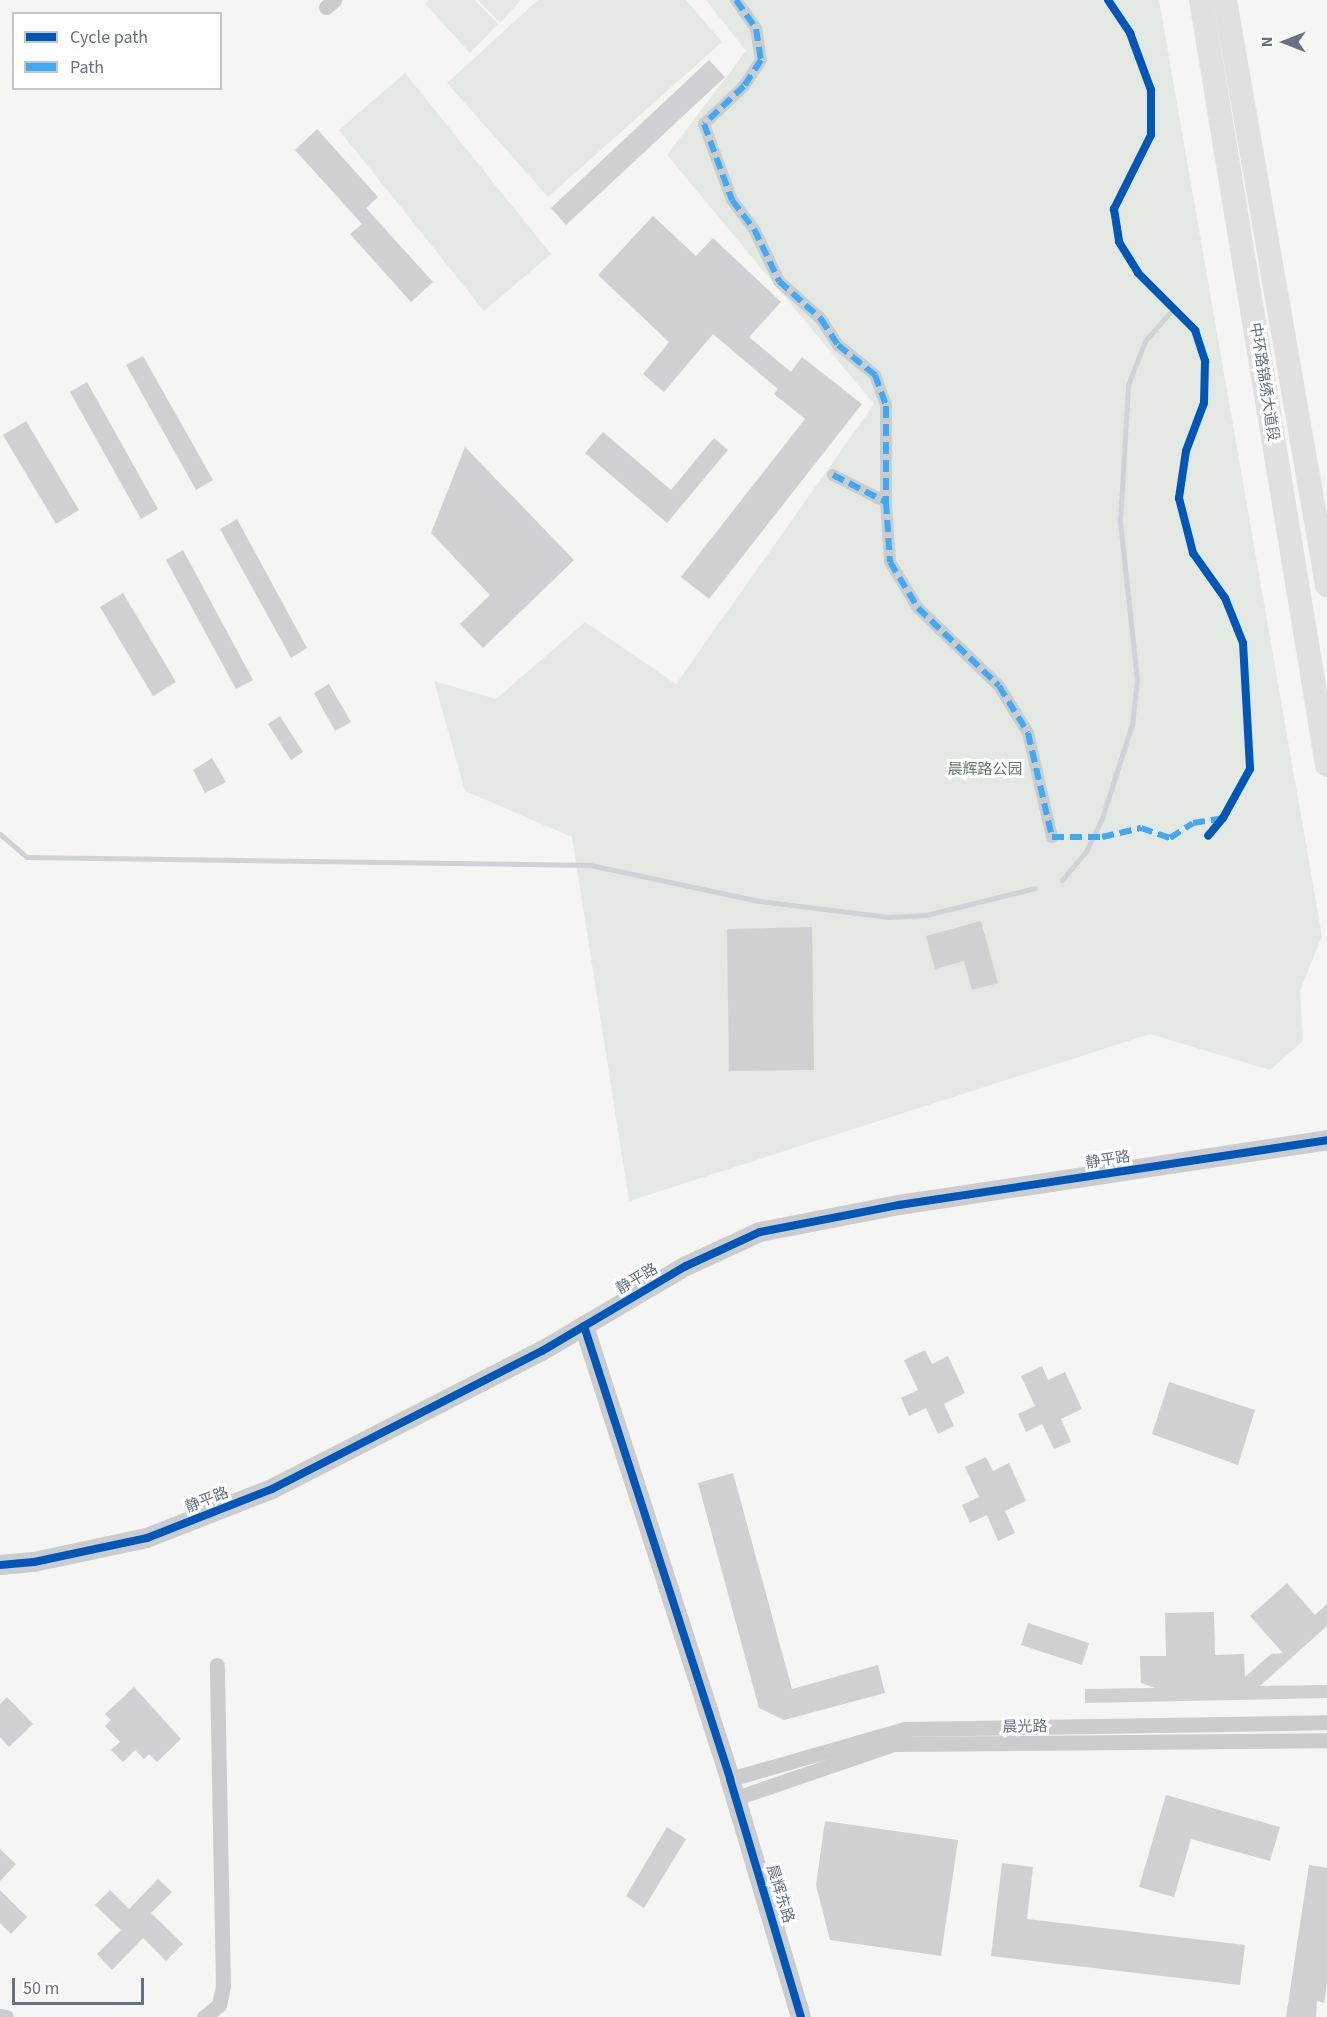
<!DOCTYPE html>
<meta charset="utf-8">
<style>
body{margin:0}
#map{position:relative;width:1327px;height:2017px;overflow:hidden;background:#f5f5f4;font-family:"Source Sans 3","Noto Sans SC",sans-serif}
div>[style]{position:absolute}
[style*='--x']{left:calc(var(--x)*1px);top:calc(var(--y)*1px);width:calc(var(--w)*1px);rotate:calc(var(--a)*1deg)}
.green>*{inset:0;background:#e4e8e3}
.stream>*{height:5px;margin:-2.5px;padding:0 2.5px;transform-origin:2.5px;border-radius:2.5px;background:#ced3d7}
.building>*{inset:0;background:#ced0d1}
.pedestrian>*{height:12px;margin:-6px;padding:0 6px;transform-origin:6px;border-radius:6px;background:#cbccce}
.minor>*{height:15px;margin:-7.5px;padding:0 7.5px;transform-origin:7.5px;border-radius:7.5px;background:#cbccce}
.tertiary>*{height:20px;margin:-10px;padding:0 10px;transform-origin:10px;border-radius:10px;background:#cbccce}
.primary>*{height:24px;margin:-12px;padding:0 12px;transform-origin:12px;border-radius:12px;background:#e0e0e0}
.quiet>*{height:6px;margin-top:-3px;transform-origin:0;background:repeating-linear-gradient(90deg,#3fa9f5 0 12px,transparent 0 18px)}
.cycleway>*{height:8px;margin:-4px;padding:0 4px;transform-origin:4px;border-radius:4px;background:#0057b8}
span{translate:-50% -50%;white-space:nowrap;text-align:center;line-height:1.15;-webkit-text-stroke:6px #fff;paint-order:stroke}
.street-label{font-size:15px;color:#667183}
.park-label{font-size:15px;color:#657b65}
.legend{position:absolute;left:12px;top:12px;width:210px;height:78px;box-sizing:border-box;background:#fff;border:2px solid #c2c6cd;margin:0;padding:8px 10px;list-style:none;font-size:18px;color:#667183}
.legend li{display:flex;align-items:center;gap:12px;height:30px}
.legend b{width:30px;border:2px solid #c2c6cd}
.north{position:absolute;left:1255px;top:12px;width:60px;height:60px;-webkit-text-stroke:4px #fff;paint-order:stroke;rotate:270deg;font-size:16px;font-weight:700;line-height:24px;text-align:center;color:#667183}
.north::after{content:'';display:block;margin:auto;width:21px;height:27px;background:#667183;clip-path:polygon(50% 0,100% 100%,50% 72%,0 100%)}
.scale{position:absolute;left:12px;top:1978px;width:132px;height:27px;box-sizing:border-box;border:3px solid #667183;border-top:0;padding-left:8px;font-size:18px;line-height:21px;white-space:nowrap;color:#667183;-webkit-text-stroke:4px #fff;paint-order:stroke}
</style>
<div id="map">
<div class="green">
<div style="clip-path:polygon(429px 0,475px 0,498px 24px,470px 53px,425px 4px)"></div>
<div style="clip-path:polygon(478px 0,521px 0,500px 23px)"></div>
<div style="clip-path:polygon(538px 0,686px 0,722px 42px,548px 197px,447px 83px)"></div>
<div style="clip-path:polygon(706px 0,1159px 0,1322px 936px,1300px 991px,1303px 1041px,1270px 1070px,1150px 1034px,629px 1201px,572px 837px,465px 791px,434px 681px,496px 699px,585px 622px,676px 684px,874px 404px,667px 155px,746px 51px)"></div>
<div style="clip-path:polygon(405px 73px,551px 254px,484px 311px,339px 130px)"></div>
</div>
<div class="stream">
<div style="--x:0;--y:834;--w:35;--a:41"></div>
<div style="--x:26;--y:857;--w:564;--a:0.81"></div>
<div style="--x:590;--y:865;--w:173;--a:12"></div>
<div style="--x:759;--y:901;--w:131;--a:7"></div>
<div style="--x:889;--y:917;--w:37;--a:-3"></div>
<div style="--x:926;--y:915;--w:112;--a:-13.9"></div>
<div style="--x:1062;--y:880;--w:38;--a:-50"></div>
<div style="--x:1086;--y:851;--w:37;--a:-64"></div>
<div style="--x:1102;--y:818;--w:99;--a:-72.3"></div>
<div style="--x:1132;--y:724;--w:44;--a:-83.5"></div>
<div style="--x:1137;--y:680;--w:160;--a:-96.1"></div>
<div style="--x:1120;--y:521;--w:136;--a:-86.6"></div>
<div style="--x:1128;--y:385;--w:47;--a:-68.9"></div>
<div style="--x:1145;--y:341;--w:38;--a:-49"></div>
</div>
<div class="building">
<div style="clip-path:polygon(709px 60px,725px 77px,566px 225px,551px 208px)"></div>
<div style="clip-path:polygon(317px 129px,378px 197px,366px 208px,433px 282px,411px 302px,350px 234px,362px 224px,295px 150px)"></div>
<div style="clip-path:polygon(653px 216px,696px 256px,713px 238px,781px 302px,749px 337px,791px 372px,802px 357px,862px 404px,709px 599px,681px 577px,805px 419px,774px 394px,778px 389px,713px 334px,664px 392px,643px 374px,669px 342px,598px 275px)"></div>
<div style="clip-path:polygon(143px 356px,213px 480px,196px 490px,126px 365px)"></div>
<div style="clip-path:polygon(87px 382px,158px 509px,141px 519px,70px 392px)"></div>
<div style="clip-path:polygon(26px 421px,79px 510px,56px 524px,3px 435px)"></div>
<div style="clip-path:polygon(603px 432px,671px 490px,714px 438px,728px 450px,667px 523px,585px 453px)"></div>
<div style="clip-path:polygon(465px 447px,574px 560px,483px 648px,460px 624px,490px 595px,431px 533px)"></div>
<div style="clip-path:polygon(237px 519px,307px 648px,291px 658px,220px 529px)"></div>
<div style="clip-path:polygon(183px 550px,253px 680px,236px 689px,166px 560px)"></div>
<div style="clip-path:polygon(123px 593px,176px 682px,153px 696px,100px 607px)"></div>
<div style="clip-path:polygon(329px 684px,351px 722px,335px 731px,314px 693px)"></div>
<div style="clip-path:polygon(280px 716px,303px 752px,291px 760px,268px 724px)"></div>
<div style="clip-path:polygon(212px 758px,226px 782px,205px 793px,193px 770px)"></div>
<div style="clip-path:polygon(981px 921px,998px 983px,972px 990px,964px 961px,935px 969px,926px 936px)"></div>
<div style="clip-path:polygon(812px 927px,814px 1070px,729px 1071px,727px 929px)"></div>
<div style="clip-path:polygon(925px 1350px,932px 1364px,948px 1356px,965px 1393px,944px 1404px,954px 1426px,938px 1434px,926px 1408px,909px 1416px,901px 1398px,918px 1390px,904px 1360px)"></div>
<div style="clip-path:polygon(1042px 1366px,1048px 1380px,1065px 1372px,1082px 1409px,1061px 1419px,1071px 1442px,1054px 1449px,1042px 1424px,1026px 1432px,1018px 1414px,1035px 1406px,1021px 1376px)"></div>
<div style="clip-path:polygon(1169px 1382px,1255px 1410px,1238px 1465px,1152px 1434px)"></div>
<div style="clip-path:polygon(986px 1457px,993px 1471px,1009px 1463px,1026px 1501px,1005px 1511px,1015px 1533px,998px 1541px,987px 1515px,970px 1523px,962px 1505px,979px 1497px,965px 1467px)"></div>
<div style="clip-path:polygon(733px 1473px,792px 1689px,878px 1665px,885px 1693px,784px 1720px,759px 1708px,698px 1483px)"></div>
<div style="clip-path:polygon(1287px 1583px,1315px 1615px,1327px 1604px,1327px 1626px,1260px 1686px,1327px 1685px,1327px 1698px,1085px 1703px,1085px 1689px,1155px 1688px,1141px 1683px,1140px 1656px,1166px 1656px,1165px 1613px,1214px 1612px,1215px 1655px,1244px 1654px,1245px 1677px,1271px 1654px,1283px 1653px,1250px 1616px)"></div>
<div style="clip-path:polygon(1028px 1623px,1089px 1643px,1082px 1665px,1021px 1645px)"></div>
<div style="clip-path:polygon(134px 1687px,181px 1739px,157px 1762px,149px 1754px,144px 1759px,135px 1750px,123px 1762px,111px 1750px,120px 1742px,105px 1726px,111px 1720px,105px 1714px)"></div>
<div style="clip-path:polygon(7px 1697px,33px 1724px,9px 1747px,0 1737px,0 1704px)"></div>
<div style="clip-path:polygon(1166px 1795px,1280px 1827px,1270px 1861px,1191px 1839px,1174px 1897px,1139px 1887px)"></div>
<div style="clip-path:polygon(825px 1821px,958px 1840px,941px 1956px,830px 1940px,816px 1885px)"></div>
<div style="clip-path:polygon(667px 1827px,686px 1839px,644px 1908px,626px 1896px)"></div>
<div style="clip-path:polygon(0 1849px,16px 1864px,0 1881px)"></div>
<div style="clip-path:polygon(1002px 1863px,1033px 1867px,1027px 1919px,1245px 1945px,1240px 1985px,991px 1956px)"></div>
<div style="clip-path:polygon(1309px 1865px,1327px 1868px,1327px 1985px,1324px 2003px,1317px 2001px,1316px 2017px,1286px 2017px)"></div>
<div style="clip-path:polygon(158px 1879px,172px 1892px,151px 1913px,183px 1944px,166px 1961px,143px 1938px,112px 1970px,97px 1954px,121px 1930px,95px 1905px,110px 1890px,129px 1909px)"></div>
<div style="clip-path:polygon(0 1890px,27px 1917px,11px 1934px,0 1923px)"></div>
</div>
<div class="pedestrian">
<div style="--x:736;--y:0;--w:35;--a:55"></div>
<div style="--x:756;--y:29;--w:31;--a:81"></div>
<div style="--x:761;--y:60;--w:31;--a:123"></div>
<div style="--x:744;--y:86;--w:55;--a:136.5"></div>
<div style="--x:704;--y:124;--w:81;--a:69.8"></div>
<div style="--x:732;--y:200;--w:36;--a:53"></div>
<div style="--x:754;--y:229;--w:58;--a:64.3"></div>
<div style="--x:779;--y:281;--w:57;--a:42.1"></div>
<div style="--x:821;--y:319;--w:31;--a:57"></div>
<div style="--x:838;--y:345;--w:48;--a:39"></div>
<div style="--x:875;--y:375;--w:33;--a:70"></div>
<div style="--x:886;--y:406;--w:96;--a:90"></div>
<div style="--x:886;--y:502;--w:60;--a:86.2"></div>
<div style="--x:890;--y:562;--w:54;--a:58.7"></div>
<div style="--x:918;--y:608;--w:112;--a:43.9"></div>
<div style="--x:999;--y:686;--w:55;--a:58.3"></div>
<div style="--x:1028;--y:733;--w:107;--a:77"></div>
<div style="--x:833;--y:475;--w:59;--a:27"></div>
</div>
<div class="minor">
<div style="--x:326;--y:7;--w:11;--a:-41"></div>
<div style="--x:730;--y:1779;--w:181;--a:-16"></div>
<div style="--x:904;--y:1729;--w:423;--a:-0.9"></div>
<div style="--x:736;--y:1798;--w:167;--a:-18.9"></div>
<div style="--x:894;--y:1744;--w:433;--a:-0.5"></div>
<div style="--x:0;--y:2016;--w:6;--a:9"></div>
<div style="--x:204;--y:2017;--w:19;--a:-39"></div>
<div style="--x:219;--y:2005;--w:19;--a:-78"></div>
<div style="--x:223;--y:1986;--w:321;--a:-91.1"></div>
</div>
<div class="tertiary">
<div style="--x:584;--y:1326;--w:476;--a:72.1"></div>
<div style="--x:730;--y:1779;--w:248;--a:73.4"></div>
<div style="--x:0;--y:1565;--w:34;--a:-5"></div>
<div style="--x:34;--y:1562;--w:116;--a:-12"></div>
<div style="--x:147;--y:1538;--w:134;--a:-21.4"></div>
<div style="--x:272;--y:1489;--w:303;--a:-27.1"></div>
<div style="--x:542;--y:1351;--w:167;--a:-30.6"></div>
<div style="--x:686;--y:1266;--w:81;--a:-24.7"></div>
<div style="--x:760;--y:1232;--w:142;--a:-11"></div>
<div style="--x:899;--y:1205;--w:433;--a:-8.6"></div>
</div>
<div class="primary">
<div style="--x:1201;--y:0;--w:775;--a:80.65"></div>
<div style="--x:1225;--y:0;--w:594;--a:80.11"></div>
</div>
<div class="quiet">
<div style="--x:736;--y:0;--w:35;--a:55"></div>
<div style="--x:756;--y:29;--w:31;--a:81"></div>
<div style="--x:761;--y:60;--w:31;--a:123"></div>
<div style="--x:744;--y:86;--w:55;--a:136.5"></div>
<div style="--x:704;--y:124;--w:81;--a:69.8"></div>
<div style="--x:732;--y:200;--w:36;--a:53"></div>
<div style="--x:754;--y:229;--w:58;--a:64.3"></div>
<div style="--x:779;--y:281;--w:57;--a:42.1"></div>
<div style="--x:821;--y:319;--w:31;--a:57"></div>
<div style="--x:838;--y:345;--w:48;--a:39"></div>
<div style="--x:875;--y:375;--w:33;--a:70"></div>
<div style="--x:886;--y:406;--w:96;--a:90"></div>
<div style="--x:886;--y:502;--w:60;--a:86.2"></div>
<div style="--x:890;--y:562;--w:54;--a:58.7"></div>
<div style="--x:918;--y:608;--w:112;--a:43.9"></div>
<div style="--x:999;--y:686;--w:55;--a:58.3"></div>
<div style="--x:1028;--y:733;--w:107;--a:77"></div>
<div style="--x:1052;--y:837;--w:50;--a:0"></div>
<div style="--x:1102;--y:837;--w:40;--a:-13"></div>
<div style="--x:1141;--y:828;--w:31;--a:19"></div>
<div style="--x:1170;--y:838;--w:27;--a:-33"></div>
<div style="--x:1193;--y:823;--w:30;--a:-9"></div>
<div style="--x:833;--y:475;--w:59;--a:27"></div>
</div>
<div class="cycleway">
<div style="--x:1108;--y:0;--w:40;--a:56"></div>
<div style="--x:1130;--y:33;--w:61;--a:69.8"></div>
<div style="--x:1151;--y:90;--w:45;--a:90"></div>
<div style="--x:1151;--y:135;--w:83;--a:116.6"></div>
<div style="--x:1114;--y:209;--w:33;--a:81"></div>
<div style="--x:1119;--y:242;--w:36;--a:58"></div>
<div style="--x:1138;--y:273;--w:81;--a:45"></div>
<div style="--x:1195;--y:330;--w:33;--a:72"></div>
<div style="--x:1205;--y:361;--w:42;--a:91.4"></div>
<div style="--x:1204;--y:403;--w:51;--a:110.6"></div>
<div style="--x:1186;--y:451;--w:48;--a:98.5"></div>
<div style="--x:1179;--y:498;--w:57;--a:75.7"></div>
<div style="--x:1193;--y:553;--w:55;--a:54.6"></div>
<div style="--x:1225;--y:598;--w:48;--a:68.2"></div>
<div style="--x:1243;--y:643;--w:126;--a:86.8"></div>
<div style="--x:1250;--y:769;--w:56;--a:118.9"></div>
<div style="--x:1223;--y:818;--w:23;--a:130"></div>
<div style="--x:584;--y:1326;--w:476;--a:72.1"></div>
<div style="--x:730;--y:1779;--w:248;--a:73.4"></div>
<div style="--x:0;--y:1565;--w:34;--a:-5"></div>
<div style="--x:34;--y:1562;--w:116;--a:-12"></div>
<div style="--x:147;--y:1538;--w:134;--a:-21.4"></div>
<div style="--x:272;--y:1489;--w:303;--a:-27.1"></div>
<div style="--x:542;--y:1351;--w:167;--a:-30.6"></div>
<div style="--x:686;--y:1266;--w:81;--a:-24.7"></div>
<div style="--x:760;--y:1232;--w:142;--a:-11"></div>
<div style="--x:899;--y:1205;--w:433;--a:-8.6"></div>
</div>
<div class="street-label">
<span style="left:1264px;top:382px;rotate:81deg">中环路锦绣大道段</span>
<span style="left:1108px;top:1160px;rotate:-9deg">静平路</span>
<span style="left:637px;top:1279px;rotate:-30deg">静平路</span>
<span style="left:207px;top:1500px;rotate:-21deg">静平路</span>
<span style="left:1025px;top:1727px;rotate:-1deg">晨光路</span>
<span style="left:780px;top:1894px;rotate:73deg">晨辉东路</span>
</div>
<div class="park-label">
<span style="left:985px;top:770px">晨辉路公园</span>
</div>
<ul class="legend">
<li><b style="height:8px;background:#0057b8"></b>Cycle path</li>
<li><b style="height:8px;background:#3fa9f5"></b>Path</li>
</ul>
<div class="north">N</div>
<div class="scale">50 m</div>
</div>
